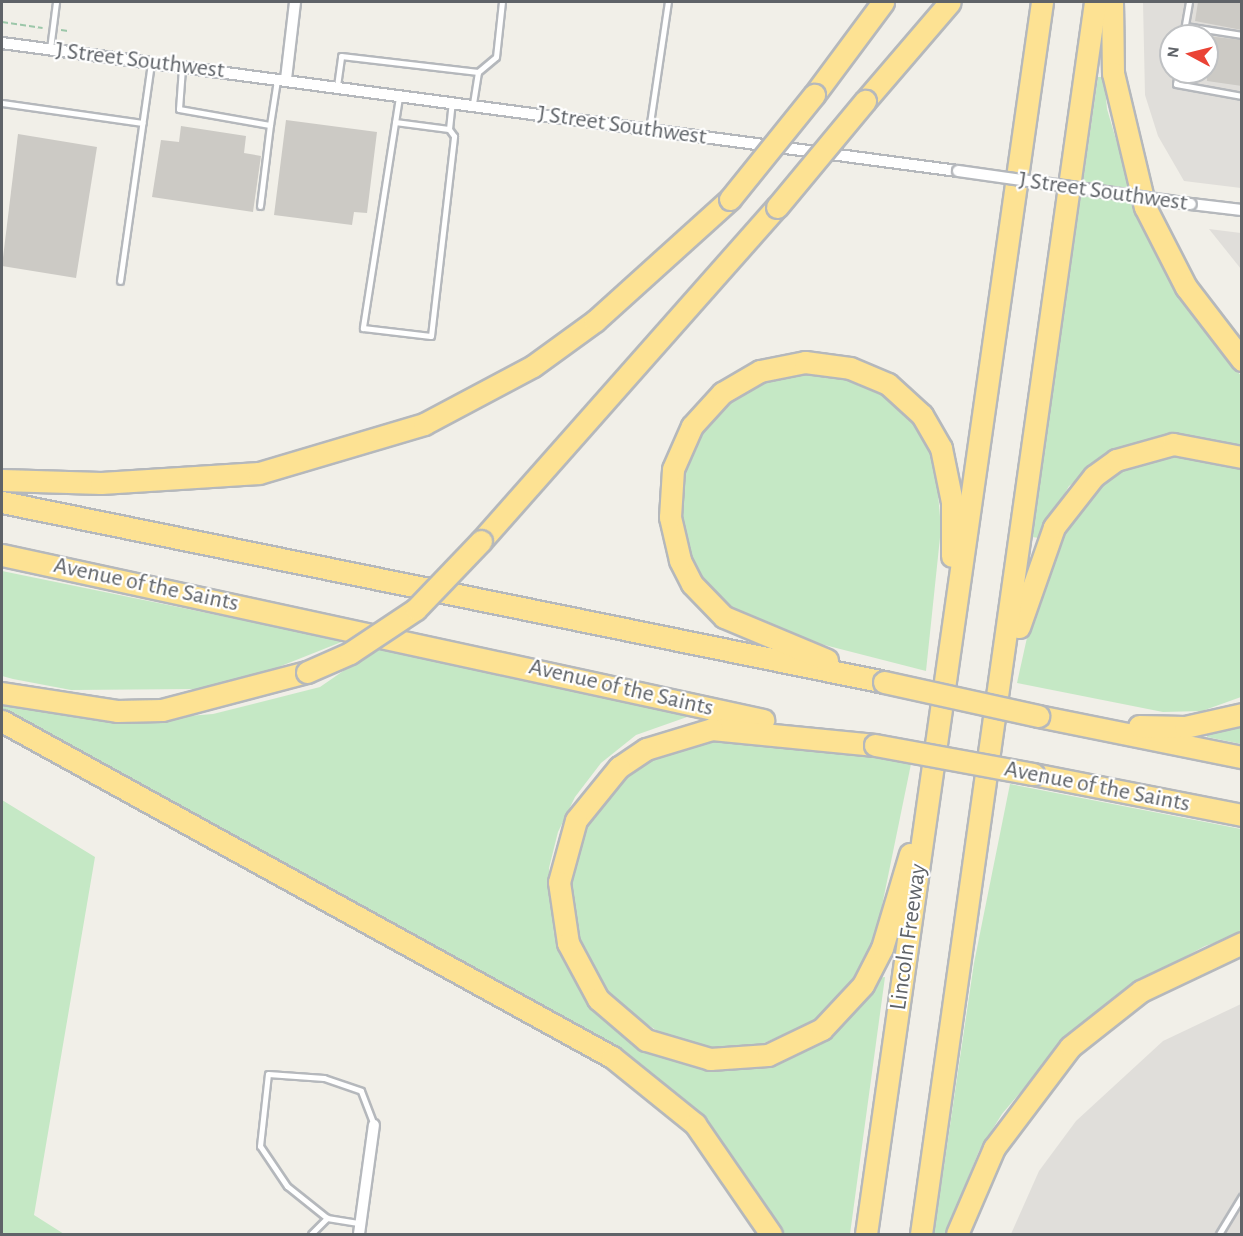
<!DOCTYPE html>
<style>
body{margin:0}
#map{position:relative;width:1243px;height:1236px;overflow:hidden;background:#f1efe8;font-family:"Alegreya Sans",sans-serif}
div>[style]{position:absolute}
[style*='--x']{left:calc(var(--x)*1px);top:calc(var(--y)*1px);width:calc(var(--w)*1px);rotate:calc(var(--a)*1deg)}
.industrial>*{inset:0;background:#e0deda}
.green>*{inset:0;background:#c5e8c5}
.building>*{inset:0;background:#cccac5}
.path>*{height:2px;margin-top:-1px;transform-origin:0;background:repeating-linear-gradient(90deg,#9cc7a9 0 6px,transparent 0 9px)}
.roads{filter:drop-shadow(2px 0 #b5b8bc) drop-shadow(-2px 0 #b5b8bc) drop-shadow(0 2px #b5b8bc) drop-shadow(0 -2px #b5b8bc)}
.lane>*{height:5px;margin:-2.5px;padding:0 2.5px;transform-origin:2.5px;border-radius:2.5px;background:#fff}
.street>*{height:10px;margin:-5px;padding:0 5px;transform-origin:5px;border-radius:5px;background:#fff}
.highway>*{height:21px;margin:-10.5px;padding:0 10.5px;transform-origin:10.5px;border-radius:10.5px;background:#fde293}
.bridges{filter:drop-shadow(2px 0 #b5b8bc) drop-shadow(-2px 0 #b5b8bc) drop-shadow(0 2px #b5b8bc) drop-shadow(0 -2px #b5b8bc)}
.street-bridge>*{height:10px;margin:-5px;padding:0 5px;transform-origin:5px;border-radius:5px;background:#fff}
.highway-bridge>*{height:21px;margin:-10.5px;padding:0 10.5px;transform-origin:10.5px;border-radius:10.5px;background:#fde293}
span{translate:-50% -50%;white-space:nowrap;text-align:center;line-height:1.15;-webkit-text-stroke:4.5px #fff;paint-order:stroke}
.street-label{font-size:24px;color:#5f6368}
.frame{position:absolute;inset:0;border:3px solid #5f6368;pointer-events:none}
.north{position:absolute;left:1159px;top:24px;width:60px;height:60px;box-sizing:border-box;background:#fff;border:2px solid #bfc1c3;border-radius:50%;rotate:277deg;font-size:16px;font-weight:700;line-height:24px;text-align:center;color:#5f6368}
.north::after{content:'';display:block;margin:auto;width:21px;height:27px;background:#ea4335;clip-path:polygon(50% 0,100% 100%,50% 72%,0 100%)}
</style>
<div id="map">
<div class="industrial">
<div style="clip-path:polygon(evenodd,1143px 2px,1241px 2px,1241px 188px,1184px 181px,1158px 136px,1145px 95px,1143px 2px,1171px 36px,1207px 36px,1207px 72px,1171px 72px,1171px 36px)"></div>
<div style="clip-path:polygon(1209px 229px,1241px 233px,1241px 269px)"></div>
<div style="clip-path:polygon(1241px 1004px,1241px 1234px,1011px 1234px,1039px 1171px,1076px 1121px,1163px 1041px)"></div>
</div>
<div class="green">
<div style="clip-path:polygon(1098px 77px,1104px 77px,1107px 109px,1138px 214px,1197px 317px,1241px 376px,1241px 445px,1181px 434px,1122px 448px,1069px 486px,1039px 538px,1032px 537px)"></div>
<div style="clip-path:polygon(828px 370px,882px 392px,925px 435px,935px 459px,941px 528px,926px 671px,766px 630px,732px 612px,706px 587px,688px 558px,675px 498px,690px 444px,736px 392px,779px 372px)"></div>
<div style="clip-path:polygon(1191px 454px,1224px 459px,1241px 469px,1241px 697px,1202px 711px,1163px 712px,1017px 683px,1030px 624px,1063px 533px,1089px 492px,1123px 469px)"></div>
<div style="clip-path:polygon(2px 571px,344px 641px,238px 683px,195px 689px,71px 690px,13px 679px,2px 676px)"></div>
<div style="clip-path:polygon(378px 647px,685px 711px,687px 717px,636px 735px,601px 763px,575px 797px,558px 832px,549px 868px,554px 934px,565px 964px,602px 1017px,650px 1051px,712px 1068px,741px 1069px,794px 1056px,835px 1030px,878px 978px,885px 977px,850px 1234px,780px 1234px,751px 1183px,712px 1132px,615px 1045px,2px 709px,2px 702px,127px 721px,213px 714px,320px 687px)"></div>
<div style="clip-path:polygon(1241px 723px,1241px 744px,1207px 737px,1208px 732px)"></div>
<div style="clip-path:polygon(703px 736px,817px 745px,911px 764px,876px 935px,859px 974px,813px 1022px,759px 1045px,724px 1049px,670px 1039px,608px 999px,576px 945px,567px 895px,580px 831px,618px 774px,646px 755px)"></div>
<div style="clip-path:polygon(1010px 784px,1241px 829px,1241px 934px,1205px 946px,1123px 990px,1073px 1030px,1002px 1114px,979px 1151px,945px 1234px,934px 1234px,974px 963px)"></div>
<div style="clip-path:polygon(2px 800px,95px 857px,34px 1215px,64px 1234px,2px 1234px)"></div>
</div>
<div class="building">
<div style="clip-path:polygon(1198px 2px,1242px 2px,1242px 30px,1195px 21px)"></div>
<div style="clip-path:polygon(1207px 36px,1242px 40px,1242px 86px,1207px 81px)"></div>
<div style="clip-path:polygon(286px 120px,377px 132px,367px 213px,354px 212px,352px 225px,274px 215px)"></div>
<div style="clip-path:polygon(181px 126px,246px 136px,244px 153px,261px 156px,253px 212px,152px 197px,161px 140px,179px 142px)"></div>
<div style="clip-path:polygon(18px 134px,97px 147px,76px 278px,2px 266px)"></div>
</div>
<div class="path">
<div style="--x:2;--y:22;--w:41;--a:8.3"></div>
<div style="--x:61;--y:30;--w:7;--a:8"></div>
</div>
<div class="roads">
<div class="lane">
<div style="--x:1185;--y:26;--w:58;--a:9"></div>
<div style="--x:1183;--y:36;--w:35;--a:-80"></div>
<div style="--x:50;--y:49;--w:47;--a:-82.7"></div>
<div style="--x:182;--y:68;--w:41;--a:94.2"></div>
<div style="--x:179;--y:109;--w:92;--a:10"></div>
<div style="--x:270;--y:125;--w:46;--a:-81.2"></div>
<div style="--x:478;--y:72;--w:23;--a:-40"></div>
<div style="--x:496;--y:57;--w:55;--a:-83.8"></div>
<div style="--x:1178;--y:72;--w:12;--a:99"></div>
<div style="--x:1176;--y:84;--w:67;--a:10.3"></div>
<div style="--x:337;--y:86;--w:30;--a:-82"></div>
<div style="--x:341;--y:56;--w:138;--a:6.7"></div>
<div style="--x:478;--y:72;--w:33;--a:99"></div>
<div style="--x:399;--y:97;--w:234;--a:98.9"></div>
<div style="--x:363;--y:328;--w:68;--a:6.7"></div>
<div style="--x:431;--y:336;--w:201;--a:-83.4"></div>
<div style="--x:454;--y:136;--w:9;--a:-126"></div>
<div style="--x:449;--y:129;--w:27;--a:-84"></div>
<div style="--x:2;--y:103;--w:142;--a:8.1"></div>
<div style="--x:395;--y:122;--w:54;--a:7.4"></div>
<div style="--x:649;--y:130;--w:129;--a:-81.6"></div>
<div style="--x:260;--y:206;--w:82;--a:-83"></div>
<div style="--x:120;--y:281;--w:219;--a:-81.9"></div>
<div style="--x:327;--y:1218;--w:51;--a:-141.3"></div>
<div style="--x:287;--y:1186;--w:48;--a:-124"></div>
<div style="--x:260;--y:1146;--w:72;--a:-83.7"></div>
<div style="--x:268;--y:1074;--w:56;--a:4.1"></div>
<div style="--x:324;--y:1078;--w:39;--a:19"></div>
<div style="--x:361;--y:1091;--w:36;--a:69"></div>
<div style="--x:311;--y:1234;--w:23;--a:-45"></div>
<div style="--x:327;--y:1218;--w:33;--a:9"></div>
<div style="--x:1219;--y:1234;--w:44;--a:-58.8"></div>
</div>
<div class="street">
<div style="--x:2;--y:43;--w:965;--a:7.63"></div>
<div style="--x:286;--y:79;--w:78;--a:-83.3"></div>
<div style="--x:1191;--y:204;--w:51;--a:6.7"></div>
<div style="--x:359;--y:1234;--w:110;--a:-82.2"></div>
</div>
<div class="highway">
<div style="--x:1112;--y:2;--w:71;--a:89.2"></div>
<div style="--x:1113;--y:73;--w:138;--a:76.6"></div>
<div style="--x:1145;--y:207;--w:90;--a:62.9"></div>
<div style="--x:1186;--y:287;--w:92;--a:52.5"></div>
<div style="--x:814;--y:95;--w:116;--a:-53.4"></div>
<div style="--x:865;--y:101;--w:130;--a:-49.4"></div>
<div style="--x:2;--y:480;--w:99;--a:1.7"></div>
<div style="--x:101;--y:483;--w:158;--a:-3.6"></div>
<div style="--x:259;--y:473;--w:172;--a:-16.5"></div>
<div style="--x:424;--y:424;--w:123;--a:-28"></div>
<div style="--x:533;--y:366;--w:77;--a:-36"></div>
<div style="--x:595;--y:321;--w:182;--a:-42.1"></div>
<div style="--x:2;--y:502;--w:900;--a:11.53"></div>
<div style="--x:481;--y:541;--w:446;--a:-48.5"></div>
<div style="--x:2;--y:555;--w:779;--a:12.23"></div>
<div style="--x:1019;--y:627;--w:106;--a:-70.7"></div>
<div style="--x:1054;--y:527;--w:65;--a:-51.9"></div>
<div style="--x:1094;--y:476;--w:27;--a:-36"></div>
<div style="--x:1116;--y:460;--w:59;--a:-15.7"></div>
<div style="--x:1173;--y:444;--w:70;--a:10.7"></div>
<div style="--x:827;--y:660;--w:112;--a:-157.3"></div>
<div style="--x:724;--y:617;--w:46;--a:-134.1"></div>
<div style="--x:692;--y:584;--w:27;--a:-117"></div>
<div style="--x:680;--y:560;--w:44;--a:-103.1"></div>
<div style="--x:670;--y:517;--w:48;--a:-86.4"></div>
<div style="--x:673;--y:469;--w:47;--a:-66.2"></div>
<div style="--x:692;--y:426;--w:45;--a:-47.7"></div>
<div style="--x:722;--y:393;--w:44;--a:-30.1"></div>
<div style="--x:760;--y:371;--w:46;--a:-11.3"></div>
<div style="--x:805;--y:362;--w:45;--a:7.6"></div>
<div style="--x:850;--y:368;--w:41;--a:22.8"></div>
<div style="--x:888;--y:384;--w:46;--a:42.4"></div>
<div style="--x:922;--y:415;--w:38;--a:60"></div>
<div style="--x:941;--y:448;--w:55;--a:78.5"></div>
<div style="--x:952;--y:502;--w:54;--a:90"></div>
<div style="--x:2;--y:693;--w:116;--a:8.9"></div>
<div style="--x:117;--y:711;--w:45;--a:-1.3"></div>
<div style="--x:162;--y:710;--w:150;--a:-14.7"></div>
<div style="--x:1038;--y:716;--w:208;--a:11.4"></div>
<div style="--x:2;--y:721;--w:696;--a:28.85"></div>
<div style="--x:612;--y:1057;--w:107;--a:38.9"></div>
<div style="--x:695;--y:1124;--w:134;--a:55.4"></div>
<div style="--x:1139;--y:726;--w:46;--a:1.2"></div>
<div style="--x:1185;--y:727;--w:58;--a:-12.8"></div>
<div style="--x:875;--y:745;--w:164;--a:-174.4"></div>
<div style="--x:712;--y:729;--w:69;--a:163.1"></div>
<div style="--x:646;--y:749;--w:32;--a:146"></div>
<div style="--x:619;--y:767;--w:68;--a:129.1"></div>
<div style="--x:576;--y:820;--w:64;--a:105.3"></div>
<div style="--x:559;--y:882;--w:62;--a:81.6"></div>
<div style="--x:568;--y:943;--w:64;--a:61.8"></div>
<div style="--x:598;--y:999;--w:63;--a:40.5"></div>
<div style="--x:646;--y:1040;--w:67;--a:16.5"></div>
<div style="--x:710;--y:1059;--w:58;--a:-3.9"></div>
<div style="--x:768;--y:1055;--w:60;--a:-25.7"></div>
<div style="--x:822;--y:1029;--w:60;--a:-47"></div>
<div style="--x:863;--y:985;--w:42;--a:-62.8"></div>
<div style="--x:882;--y:948;--w:98;--a:-73.4"></div>
<div style="--x:1033;--y:774;--w:213;--a:11.1"></div>
<div style="--x:866;--y:1234;--w:1245;--a:-81.87"></div>
<div style="--x:921;--y:1234;--w:1244;--a:-81.96"></div>
<div style="--x:957;--y:1234;--w:94;--a:-66.7"></div>
<div style="--x:994;--y:1148;--w:126;--a:-53"></div>
<div style="--x:1070;--y:1047;--w:90;--a:-38.3"></div>
<div style="--x:1141;--y:991;--w:112;--a:-25.4"></div>
</div>
</div>
<div class="bridges">
<div class="street-bridge">
<div style="--x:958;--y:171;--w:235;--a:8.1"></div>
</div>
<div class="highway-bridge">
<div style="--x:730;--y:199;--w:134;--a:-51.1"></div>
<div style="--x:777;--y:207;--w:138;--a:-50.3"></div>
<div style="--x:307;--y:672;--w:47;--a:-23.8"></div>
<div style="--x:350;--y:653;--w:79;--a:-33.7"></div>
<div style="--x:416;--y:609;--w:94;--a:-46.3"></div>
<div style="--x:884;--y:682;--w:158;--a:12.4"></div>
<div style="--x:875;--y:745;--w:161;--a:10.4"></div>
</div>
</div>
<div class="street-label">
<span style="left:140px;top:61px;rotate:7deg">J Street Southwest</span>
<span style="left:622px;top:126px;rotate:8deg">J Street Southwest</span>
<span style="left:1103px;top:192px;rotate:8deg">J Street Southwest</span>
<span style="left:146px;top:585px;rotate:12deg">Avenue of the Saints</span>
<span style="left:621px;top:688px;rotate:13deg">Avenue of the Saints</span>
<span style="left:1097px;top:787px;rotate:11deg">Avenue of the Saints</span>
<span style="left:909px;top:937px;rotate:-82deg">Lincoln Freeway</span>
</div>
<div class="frame"></div>
<div class="north">N</div>
</div>
